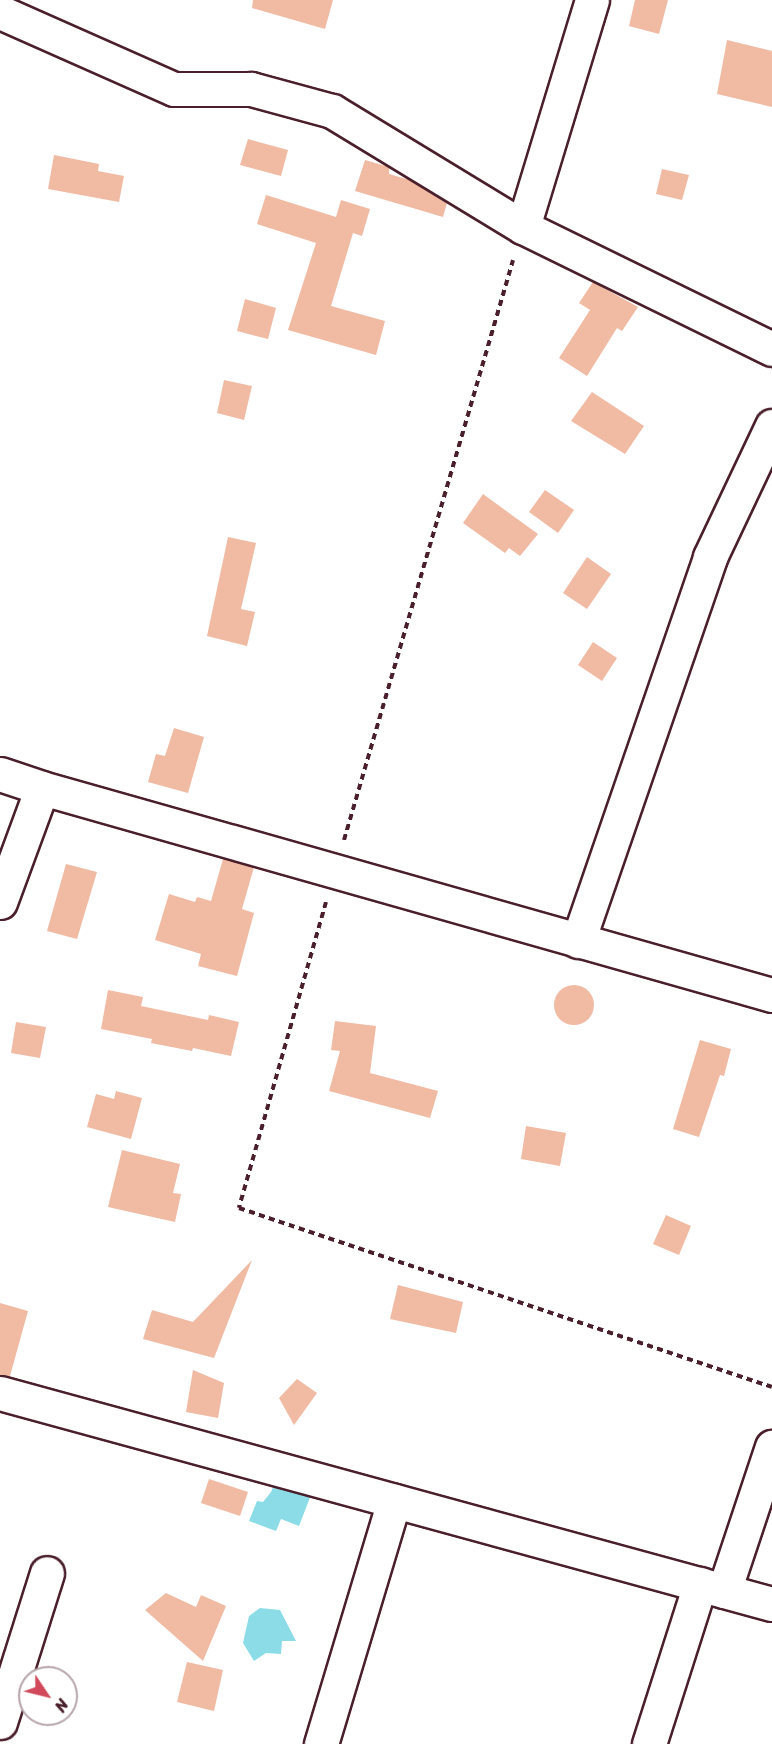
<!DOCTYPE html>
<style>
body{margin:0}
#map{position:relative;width:772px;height:1744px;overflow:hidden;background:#fff;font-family:Sriracha,sans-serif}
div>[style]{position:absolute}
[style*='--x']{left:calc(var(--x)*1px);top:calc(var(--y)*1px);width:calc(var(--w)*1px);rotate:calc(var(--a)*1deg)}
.water>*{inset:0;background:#8bdce7}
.building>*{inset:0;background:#f0baa3}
.round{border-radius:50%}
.path>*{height:4px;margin-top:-2px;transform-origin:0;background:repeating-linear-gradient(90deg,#4a1f2b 0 6px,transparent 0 10.5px)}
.roads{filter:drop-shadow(2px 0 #4a1f2b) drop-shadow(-2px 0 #4a1f2b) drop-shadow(0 2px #4a1f2b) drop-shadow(0 -2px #4a1f2b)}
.minor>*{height:33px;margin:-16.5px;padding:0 16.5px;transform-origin:16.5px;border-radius:16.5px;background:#fff}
span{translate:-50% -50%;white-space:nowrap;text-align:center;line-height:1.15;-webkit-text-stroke:6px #fff;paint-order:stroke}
.north{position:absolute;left:18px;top:1666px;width:60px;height:60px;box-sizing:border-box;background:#fff;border:2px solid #b7a5aa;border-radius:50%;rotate:125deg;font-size:16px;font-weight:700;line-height:24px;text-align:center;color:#4a1f2b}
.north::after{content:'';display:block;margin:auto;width:21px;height:27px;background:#d1495b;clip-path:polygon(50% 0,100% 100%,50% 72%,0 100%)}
</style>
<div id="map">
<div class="water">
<div style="clip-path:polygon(279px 1473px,314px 1487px,299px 1526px,281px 1519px,276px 1531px,249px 1521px,257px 1501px,263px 1502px,271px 1492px)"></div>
<div style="clip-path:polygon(260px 1608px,280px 1610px,296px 1641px,282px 1641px,281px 1654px,266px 1653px,254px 1661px,243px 1643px,249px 1616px)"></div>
</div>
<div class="building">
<div style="clip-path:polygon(253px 0,333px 0,325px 29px,252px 8px)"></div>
<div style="clip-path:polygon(635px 0,668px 0,659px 34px,629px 26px)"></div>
<div style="clip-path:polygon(727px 40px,772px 51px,772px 107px,717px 94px)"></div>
<div style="clip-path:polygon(248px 139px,288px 150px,281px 176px,240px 165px)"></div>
<div style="clip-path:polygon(54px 155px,99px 164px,98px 171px,124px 176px,119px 202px,48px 189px)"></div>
<div style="clip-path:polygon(365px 160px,389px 167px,389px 174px,410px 180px,447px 203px,443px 217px,355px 191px)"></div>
<div style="clip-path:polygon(662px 169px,689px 175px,682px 200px,656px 194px)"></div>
<div style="clip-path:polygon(266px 195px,336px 217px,341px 200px,370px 209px,362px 236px,353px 233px,331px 306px,385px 321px,376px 355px,288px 330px,316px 243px,257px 224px)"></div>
<div style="clip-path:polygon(593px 282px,638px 307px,622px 331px,617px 328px,587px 376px,559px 358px,590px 310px,579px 303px)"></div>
<div style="clip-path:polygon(245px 299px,276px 308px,268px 339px,237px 331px)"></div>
<div style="clip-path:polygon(224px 380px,252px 386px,244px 420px,217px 413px)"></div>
<div style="clip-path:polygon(592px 392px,644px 426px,625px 454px,571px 421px)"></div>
<div style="clip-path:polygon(545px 490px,574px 510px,558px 533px,529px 512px)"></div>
<div style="clip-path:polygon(483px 494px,538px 534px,520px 556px,509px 548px,505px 553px,463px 523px)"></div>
<div style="clip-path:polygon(228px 537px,256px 543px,241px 609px,255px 612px,247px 646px,207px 636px)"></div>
<div style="clip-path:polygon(587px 557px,611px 574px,587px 609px,563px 593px)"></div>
<div style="clip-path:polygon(593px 642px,617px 658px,602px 681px,578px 665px)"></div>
<div style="clip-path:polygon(174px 728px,204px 737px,188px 793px,148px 782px,156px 754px,165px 756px)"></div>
<div style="clip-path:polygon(223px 859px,254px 867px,242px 909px,254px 913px,237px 976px,198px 966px,201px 954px,155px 940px,169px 894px,195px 902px,197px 897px,211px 901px)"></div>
<div style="clip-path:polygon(66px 864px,97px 872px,77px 939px,47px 931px)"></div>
<div class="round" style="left:554px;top:985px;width:40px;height:40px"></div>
<div style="clip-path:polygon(108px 990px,143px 997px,141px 1006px,208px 1020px,209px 1015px,239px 1022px,231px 1056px,193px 1048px,192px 1051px,151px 1043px,152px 1039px,101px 1029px)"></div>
<div style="clip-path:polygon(335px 1021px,376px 1026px,370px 1073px,438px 1091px,430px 1118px,329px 1091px,340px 1051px,331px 1050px)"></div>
<div style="clip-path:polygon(16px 1022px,46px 1027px,40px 1058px,11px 1053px)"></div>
<div style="clip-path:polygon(700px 1040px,731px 1049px,724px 1076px,720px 1075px,699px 1137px,673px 1129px)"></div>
<div style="clip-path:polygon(116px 1091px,142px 1098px,131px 1139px,87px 1127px,96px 1094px,114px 1099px)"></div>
<div style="clip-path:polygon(526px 1126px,566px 1133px,560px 1166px,521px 1159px)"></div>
<div style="clip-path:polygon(122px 1150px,180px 1164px,173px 1193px,181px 1194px,175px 1222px,108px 1207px)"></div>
<div style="clip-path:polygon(666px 1215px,691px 1226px,679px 1255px,653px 1244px)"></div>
<div style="clip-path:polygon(252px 1260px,214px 1358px,143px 1339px,152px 1310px,193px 1322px)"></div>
<div style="clip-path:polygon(398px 1285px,463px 1302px,456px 1333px,390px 1319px)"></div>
<div style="clip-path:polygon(0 1303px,28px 1311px,10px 1376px,0 1375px)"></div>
<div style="clip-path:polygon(193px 1370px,224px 1383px,218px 1418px,186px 1412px)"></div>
<div style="clip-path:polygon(297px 1379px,317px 1393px,294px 1425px,279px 1398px)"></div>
<div style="clip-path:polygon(209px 1479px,248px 1492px,240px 1516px,201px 1503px)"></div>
<div style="clip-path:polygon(166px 1593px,196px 1607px,201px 1595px,226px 1606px,203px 1661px,145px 1610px)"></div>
<div style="clip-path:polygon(187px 1662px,223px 1670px,214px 1711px,177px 1702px)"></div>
</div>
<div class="path">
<div style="--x:344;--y:840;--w:604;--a:-73.75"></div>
<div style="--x:326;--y:902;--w:318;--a:105.9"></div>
<div style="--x:239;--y:1208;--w:562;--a:18.56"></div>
</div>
<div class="roads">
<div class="minor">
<div style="--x:0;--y:12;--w:190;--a:23.9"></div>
<div style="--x:174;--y:89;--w:77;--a:0"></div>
<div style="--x:251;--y:89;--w:84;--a:15.2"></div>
<div style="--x:332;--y:111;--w:223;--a:31.3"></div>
<div style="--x:523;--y:227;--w:277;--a:26.1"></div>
<div style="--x:523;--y:227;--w:237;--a:-73.1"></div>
<div style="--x:0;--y:774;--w:44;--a:18.4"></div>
<div style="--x:0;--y:902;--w:121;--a:-69.8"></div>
<div style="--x:42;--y:788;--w:759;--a:15.83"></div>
<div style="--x:578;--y:941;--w:406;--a:-71"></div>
<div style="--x:710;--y:557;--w:145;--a:-64.7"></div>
<div style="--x:0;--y:1393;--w:800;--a:15.29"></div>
<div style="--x:724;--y:1591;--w:152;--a:-71.6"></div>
<div style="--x:0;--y:1722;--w:156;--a:-72.5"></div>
<div style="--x:321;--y:1744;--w:254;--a:-73.3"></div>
<div style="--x:649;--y:1744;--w:168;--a:-72.3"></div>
</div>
</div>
<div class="north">N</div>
</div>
